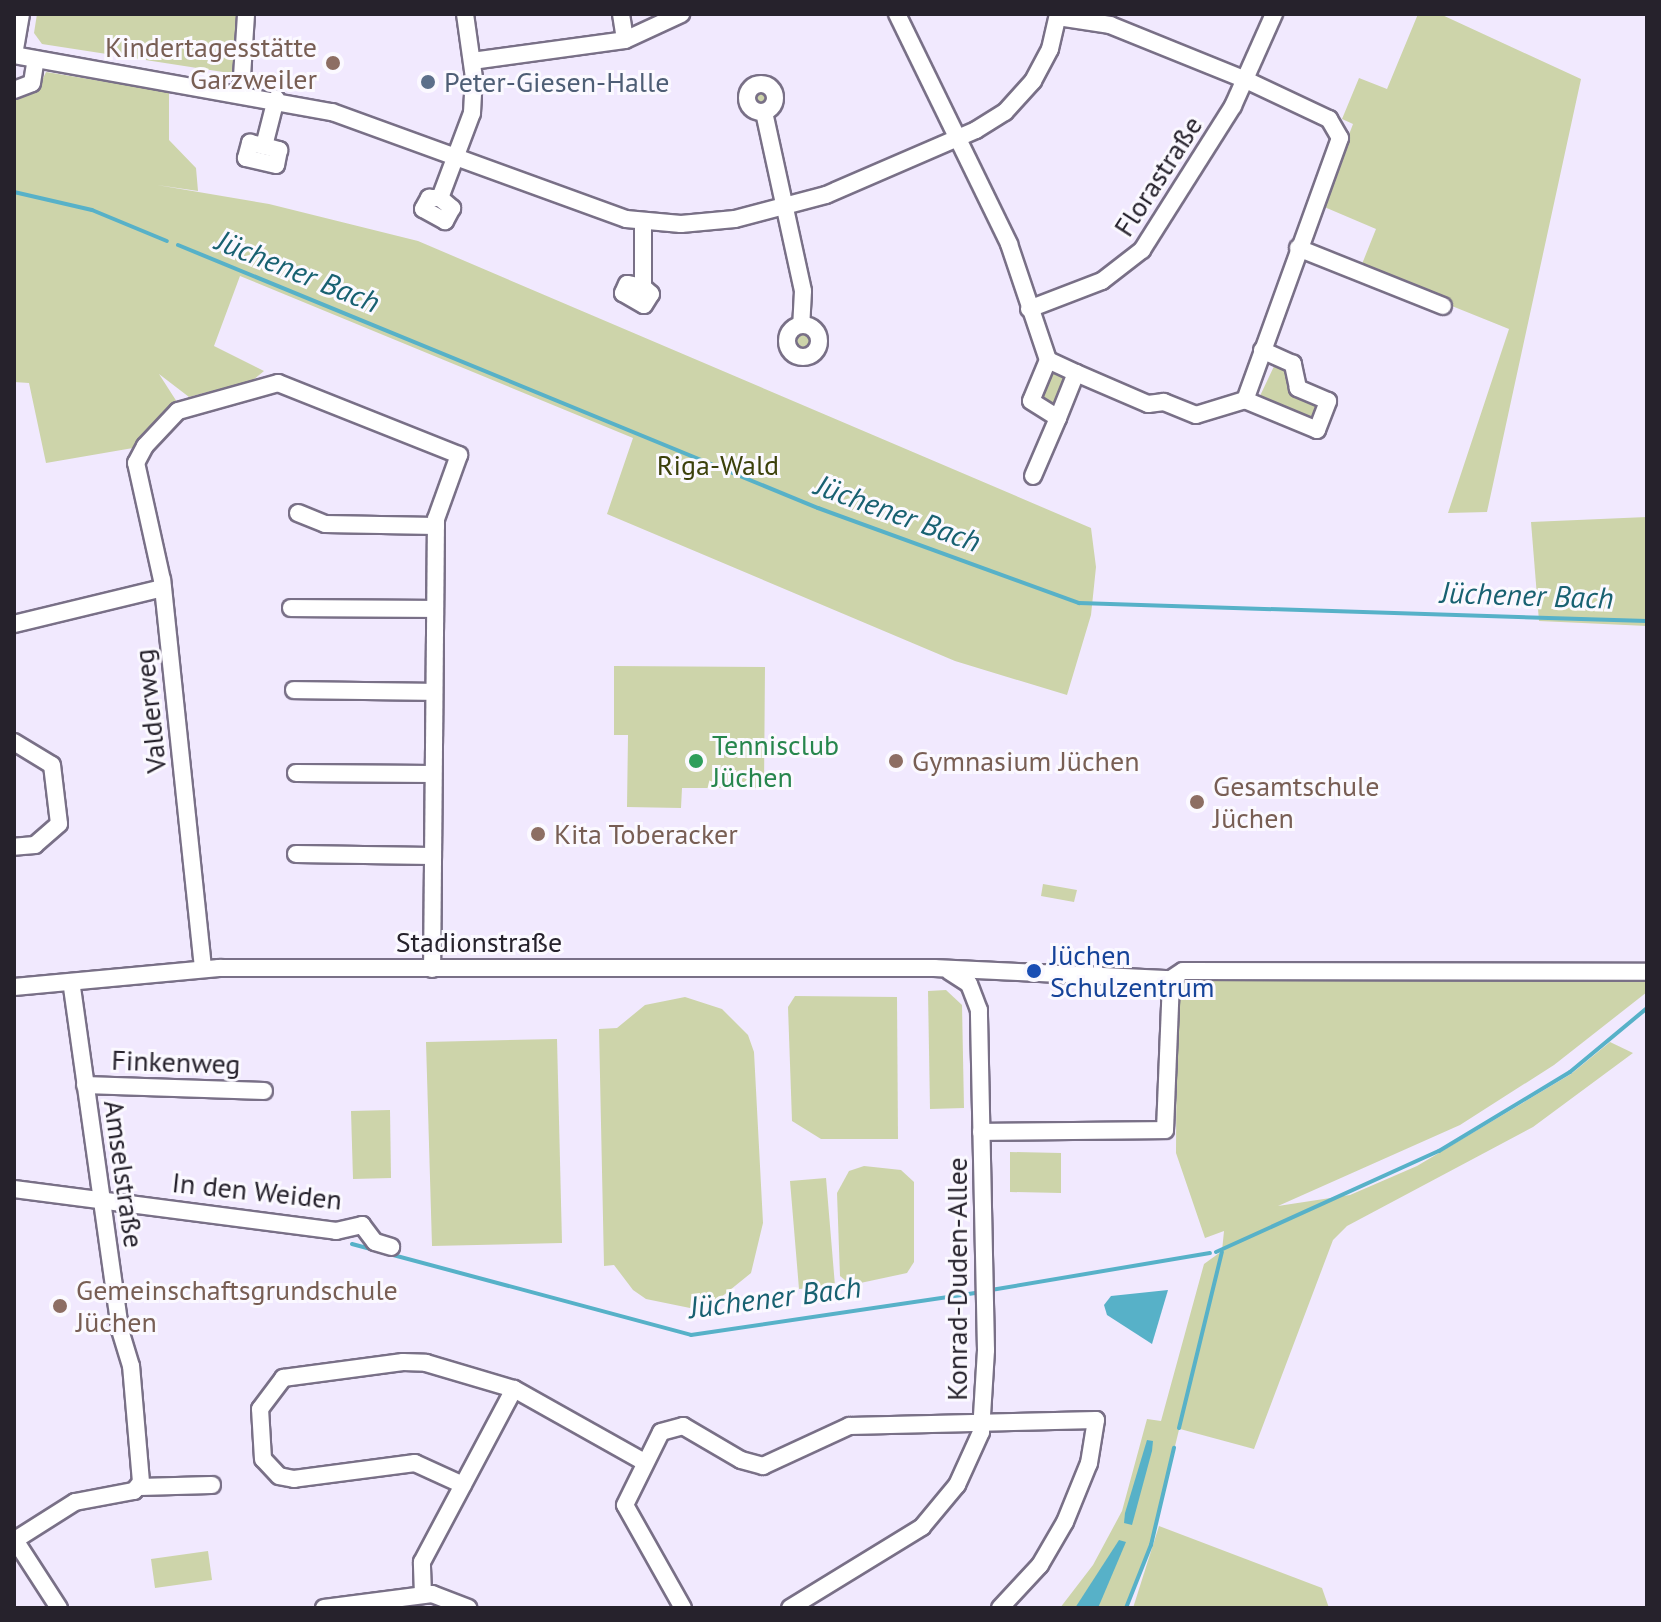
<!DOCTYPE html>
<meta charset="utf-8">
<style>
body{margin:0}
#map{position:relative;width:1661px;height:1622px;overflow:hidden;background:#f1e9fe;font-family:"PT Sans",sans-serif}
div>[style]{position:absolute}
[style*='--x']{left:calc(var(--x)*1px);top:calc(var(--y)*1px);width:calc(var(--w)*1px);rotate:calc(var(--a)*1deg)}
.green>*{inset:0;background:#cdd4aa}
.round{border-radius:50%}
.water>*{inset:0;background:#57b1c8}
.stream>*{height:4px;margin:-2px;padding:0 2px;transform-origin:2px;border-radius:2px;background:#57b1c8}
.roads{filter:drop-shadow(2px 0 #797087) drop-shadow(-2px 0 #797087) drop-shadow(0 2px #797087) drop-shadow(0 -2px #797087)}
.minor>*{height:16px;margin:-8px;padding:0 8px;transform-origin:8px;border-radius:8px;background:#fff}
.minor>.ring{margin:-8px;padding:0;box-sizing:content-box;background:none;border:16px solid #fff;border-radius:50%}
.dots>*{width:22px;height:22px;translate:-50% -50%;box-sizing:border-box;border:4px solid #fbf9ff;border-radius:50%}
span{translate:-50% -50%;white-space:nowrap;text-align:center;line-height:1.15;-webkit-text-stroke:6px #fbf9ff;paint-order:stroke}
.education-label{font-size:28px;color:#785e54}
.right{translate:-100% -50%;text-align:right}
.left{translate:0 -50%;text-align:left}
.service-label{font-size:28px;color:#4e5e75}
.street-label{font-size:28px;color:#26222c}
.park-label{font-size:28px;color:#3b400a}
.leisure-label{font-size:28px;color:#27864d}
.transit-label{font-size:28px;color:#164399}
.water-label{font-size:30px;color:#186171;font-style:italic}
.frame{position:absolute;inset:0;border:16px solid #26222c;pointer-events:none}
</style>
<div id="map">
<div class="green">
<div style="clip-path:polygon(37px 14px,242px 14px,236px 74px,42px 44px,34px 33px)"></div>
<div style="clip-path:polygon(1418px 14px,1440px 14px,1581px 79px,1487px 512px,1448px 513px,1509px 329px,1360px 269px,1376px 229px,1322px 206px,1353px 124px,1342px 119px,1359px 78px,1387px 89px)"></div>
<div style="clip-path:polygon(46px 72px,169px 92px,169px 140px,196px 168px,198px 191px,157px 185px,269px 204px,418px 241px,1091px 528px,1096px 567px,1091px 615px,1067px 695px,955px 661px,607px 514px,633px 438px,240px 276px,214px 346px,264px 371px,253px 380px,189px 397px,159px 374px,177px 402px,133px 448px,46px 463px,29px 383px,14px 382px,14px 101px,38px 89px)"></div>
<div class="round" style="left:752px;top:88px;width:20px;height:20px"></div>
<div class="round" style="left:792px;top:331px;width:22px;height:22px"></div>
<div style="clip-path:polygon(1276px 362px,1292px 376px,1290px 388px,1317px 403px,1312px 421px,1259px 398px)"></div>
<div style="clip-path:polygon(1051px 371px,1068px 378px,1055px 409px,1037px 402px)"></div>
<div style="clip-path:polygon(1647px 517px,1647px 626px,1539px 621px,1531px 522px)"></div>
<div style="clip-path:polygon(614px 666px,765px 667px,764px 788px,682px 788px,681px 808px,627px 807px,628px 735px,614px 735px)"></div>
<div style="clip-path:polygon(1043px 884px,1077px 890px,1074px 902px,1041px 896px)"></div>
<div style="clip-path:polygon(1188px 975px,1647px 976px,1647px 992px,1554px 1065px,1460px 1125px,1278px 1206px,1350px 1195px,1417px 1166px,1571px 1074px,1610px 1042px,1633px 1053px,1533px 1127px,1347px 1226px,1333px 1240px,1254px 1449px,1180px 1429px,1185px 1405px,1151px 1545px,1126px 1608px,1060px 1608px,1093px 1565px,1122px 1511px,1147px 1419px,1161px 1421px,1204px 1264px,1222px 1251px,1224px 1231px,1205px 1238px,1176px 1153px,1177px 982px)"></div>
<div style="clip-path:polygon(946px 990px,962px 1005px,964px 1108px,930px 1109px,928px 991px)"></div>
<div style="clip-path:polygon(795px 996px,897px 997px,898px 1139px,821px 1139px,792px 1121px,788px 1007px)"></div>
<div style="clip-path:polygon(685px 997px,722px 1009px,748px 1035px,754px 1052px,763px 1223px,751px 1273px,714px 1303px,690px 1308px,646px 1299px,633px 1290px,614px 1265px,604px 1266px,599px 1029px,617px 1028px,645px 1005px)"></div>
<div style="clip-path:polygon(557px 1039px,562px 1243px,432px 1246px,426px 1042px)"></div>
<div style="clip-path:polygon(390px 1110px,391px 1178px,353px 1179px,351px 1111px)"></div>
<div style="clip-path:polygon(1010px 1152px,1061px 1153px,1061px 1193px,1010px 1192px)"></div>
<div style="clip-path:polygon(864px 1166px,901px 1170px,914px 1182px,914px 1262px,907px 1273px,851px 1285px,840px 1276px,837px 1193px,849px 1171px)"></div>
<div style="clip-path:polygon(826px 1178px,835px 1286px,799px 1289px,790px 1181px)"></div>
<div style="clip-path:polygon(1159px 1526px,1322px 1588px,1329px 1608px,1133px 1608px)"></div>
<div style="clip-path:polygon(208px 1551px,212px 1580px,155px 1588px,151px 1559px)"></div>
</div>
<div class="water">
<div style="clip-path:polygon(1168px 1290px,1152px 1344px,1107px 1315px,1104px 1305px,1111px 1296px)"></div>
<div style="clip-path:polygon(1147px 1440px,1153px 1441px,1152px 1451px,1132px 1525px,1124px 1523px,1125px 1513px)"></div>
<div style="clip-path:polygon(1119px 1540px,1126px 1542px,1098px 1608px,1075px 1608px)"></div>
</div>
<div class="stream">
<div style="--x:14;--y:192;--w:80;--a:13"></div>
<div style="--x:92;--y:210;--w:81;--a:22.5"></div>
<div style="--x:178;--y:245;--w:692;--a:22.34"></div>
<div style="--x:818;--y:508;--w:278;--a:20"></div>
<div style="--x:1079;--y:603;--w:568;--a:1.82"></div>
<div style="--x:352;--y:1244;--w:351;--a:15"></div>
<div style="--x:691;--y:1335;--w:294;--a:-8.4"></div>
<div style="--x:1216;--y:1252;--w:245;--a:-24.4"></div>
<div style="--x:1439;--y:1151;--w:153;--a:-31.1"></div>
<div style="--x:1570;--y:1072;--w:100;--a:-39.7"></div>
<div style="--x:991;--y:1290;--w:222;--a:-9.6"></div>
<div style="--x:1179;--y:1428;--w:181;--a:-76.3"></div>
<div style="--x:1126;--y:1608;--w:68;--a:-68.4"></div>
<div style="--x:1151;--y:1545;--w:100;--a:-76.7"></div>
</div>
<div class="roads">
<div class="minor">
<div style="--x:621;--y:14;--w:26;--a:81"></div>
<div style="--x:897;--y:14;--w:256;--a:64"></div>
<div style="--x:1009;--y:244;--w:122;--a:71.4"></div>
<div style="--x:1048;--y:360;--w:44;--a:112.5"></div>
<div style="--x:1031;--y:401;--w:32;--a:32"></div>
<div style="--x:1058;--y:418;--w:63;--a:113.3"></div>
<div style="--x:1058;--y:17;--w:53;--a:8.7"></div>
<div style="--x:1110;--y:25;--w:147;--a:22"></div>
<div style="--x:1246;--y:80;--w:92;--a:25.2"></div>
<div style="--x:1329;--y:119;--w:22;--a:60"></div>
<div style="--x:1340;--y:138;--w:279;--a:109.9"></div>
<div style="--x:1245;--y:400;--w:51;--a:163"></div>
<div style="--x:1196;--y:415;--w:35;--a:-158"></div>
<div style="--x:1164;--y:402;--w:16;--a:173"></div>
<div style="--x:1148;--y:404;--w:78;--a:-156.7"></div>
<div style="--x:14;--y:55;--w:323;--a:10.2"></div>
<div style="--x:332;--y:112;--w:313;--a:20"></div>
<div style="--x:626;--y:219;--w:55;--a:5.2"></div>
<div style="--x:681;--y:224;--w:54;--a:-5.3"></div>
<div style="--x:735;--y:219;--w:94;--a:-14.8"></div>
<div style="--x:826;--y:195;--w:163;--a:-23.4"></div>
<div style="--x:976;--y:130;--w:34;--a:-32"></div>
<div style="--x:1005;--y:112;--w:42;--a:-47.9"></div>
<div style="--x:1033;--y:81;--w:36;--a:-62"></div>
<div style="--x:1050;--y:49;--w:36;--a:-77"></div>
<div style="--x:14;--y:55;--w:42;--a:-80.3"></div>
<div style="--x:472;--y:61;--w:154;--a:-7.8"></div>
<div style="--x:625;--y:40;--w:62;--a:-24.9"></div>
<div class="ring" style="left:747px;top:84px;width:12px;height:12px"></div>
<div style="--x:14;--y:90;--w:19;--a:-21"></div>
<div style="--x:32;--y:83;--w:24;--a:-81"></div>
<div style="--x:241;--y:92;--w:78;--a:-86.3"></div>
<div style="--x:764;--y:112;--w:183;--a:77.7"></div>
<div style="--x:803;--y:291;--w:34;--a:93"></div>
<div style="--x:264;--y:146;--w:16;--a:15"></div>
<div style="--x:279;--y:150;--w:15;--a:101"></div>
<div style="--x:276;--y:165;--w:31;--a:-167"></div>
<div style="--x:246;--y:158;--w:16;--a:-75"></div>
<div style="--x:250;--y:143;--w:14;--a:12"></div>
<div style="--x:264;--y:146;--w:49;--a:-75.7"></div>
<div style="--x:440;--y:198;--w:16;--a:40"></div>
<div style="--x:452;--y:208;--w:15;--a:118"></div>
<div style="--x:445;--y:221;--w:25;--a:-151"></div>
<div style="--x:423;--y:209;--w:13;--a:-61"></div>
<div style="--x:429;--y:198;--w:11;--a:0"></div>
<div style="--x:440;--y:198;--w:91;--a:-69.4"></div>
<div style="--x:472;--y:113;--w:35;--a:-87"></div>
<div style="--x:474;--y:78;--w:65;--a:-98"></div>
<div style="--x:643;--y:223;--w:64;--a:90"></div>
<div style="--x:643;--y:287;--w:16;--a:-169"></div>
<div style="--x:627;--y:284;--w:10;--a:114"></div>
<div style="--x:623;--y:293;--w:24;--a:30"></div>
<div style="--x:644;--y:305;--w:13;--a:-58"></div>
<div style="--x:651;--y:294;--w:11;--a:-139"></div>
<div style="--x:1298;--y:248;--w:156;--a:21.8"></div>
<div style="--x:1029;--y:309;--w:78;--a:-21"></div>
<div style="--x:1102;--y:281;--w:51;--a:-37.8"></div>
<div style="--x:1142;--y:250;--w:170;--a:-57.7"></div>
<div style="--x:1233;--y:106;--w:101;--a:-66"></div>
<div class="ring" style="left:787px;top:325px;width:16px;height:16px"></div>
<div style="--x:1048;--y:360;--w:31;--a:25"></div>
<div style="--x:1076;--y:373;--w:48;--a:111.8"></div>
<div style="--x:1245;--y:400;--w:78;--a:22.6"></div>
<div style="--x:1317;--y:430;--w:31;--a:-69"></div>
<div style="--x:1328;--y:401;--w:33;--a:-157"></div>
<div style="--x:1298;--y:388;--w:25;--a:-102"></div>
<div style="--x:1293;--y:364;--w:34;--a:-156"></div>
<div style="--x:298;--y:513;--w:29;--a:22"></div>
<div style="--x:325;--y:524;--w:111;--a:1"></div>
<div style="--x:291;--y:608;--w:144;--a:0.4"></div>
<div style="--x:14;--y:624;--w:153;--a:-13.6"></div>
<div style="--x:294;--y:690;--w:140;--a:0.8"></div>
<div style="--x:14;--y:742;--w:44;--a:31.2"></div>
<div style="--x:52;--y:765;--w:59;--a:83.2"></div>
<div style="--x:59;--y:824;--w:32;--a:139"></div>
<div style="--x:35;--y:845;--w:21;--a:175"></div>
<div style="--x:296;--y:773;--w:137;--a:0.4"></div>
<div style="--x:296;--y:854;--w:136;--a:0.8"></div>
<div style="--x:203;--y:968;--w:390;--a:-96"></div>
<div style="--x:162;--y:580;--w:120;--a:-102.5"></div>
<div style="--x:136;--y:463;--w:19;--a:-62"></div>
<div style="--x:145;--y:446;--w:48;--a:-46.7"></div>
<div style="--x:178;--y:411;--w:104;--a:-15.6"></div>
<div style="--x:278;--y:383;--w:195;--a:21.7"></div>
<div style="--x:459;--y:455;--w:68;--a:109.8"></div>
<div style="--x:436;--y:519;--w:450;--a:90.5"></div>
<div style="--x:1171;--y:979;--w:14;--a:-34"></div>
<div style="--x:1183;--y:971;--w:464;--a:0.1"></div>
<div style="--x:14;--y:987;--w:206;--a:-5.3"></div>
<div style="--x:219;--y:968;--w:715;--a:0"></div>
<div style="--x:934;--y:968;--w:237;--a:2.7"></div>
<div style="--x:85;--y:1085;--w:179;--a:1.9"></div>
<div style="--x:981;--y:1132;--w:184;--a:-0.6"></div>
<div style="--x:1165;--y:1130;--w:151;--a:-87.7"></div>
<div style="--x:14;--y:1189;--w:325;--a:7.4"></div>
<div style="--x:336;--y:1231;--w:27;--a:-13"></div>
<div style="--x:362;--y:1225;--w:21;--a:53"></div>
<div style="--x:375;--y:1242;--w:17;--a:17"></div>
<div style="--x:463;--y:1485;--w:53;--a:-155.4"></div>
<div style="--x:415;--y:1463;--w:122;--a:172.5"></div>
<div style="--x:294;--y:1479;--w:15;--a:-169"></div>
<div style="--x:279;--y:1476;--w:23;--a:-133"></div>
<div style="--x:263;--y:1459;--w:50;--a:-93.4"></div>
<div style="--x:260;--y:1409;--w:39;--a:-53"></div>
<div style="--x:283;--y:1378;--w:121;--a:-7.6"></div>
<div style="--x:403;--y:1362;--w:23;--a:2"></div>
<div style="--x:426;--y:1363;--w:92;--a:16.5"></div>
<div style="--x:139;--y:1487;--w:73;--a:-1.6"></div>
<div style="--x:423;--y:1595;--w:33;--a:-92"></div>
<div style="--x:422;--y:1562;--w:196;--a:-62"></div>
<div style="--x:514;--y:1389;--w:149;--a:29.3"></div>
<div style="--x:59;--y:1608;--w:81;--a:-122.9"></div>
<div style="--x:15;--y:1540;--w:71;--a:-32.3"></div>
<div style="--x:75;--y:1502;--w:60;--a:-10.6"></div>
<div style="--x:134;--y:1491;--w:11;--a:-52"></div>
<div style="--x:141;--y:1482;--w:116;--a:-94.9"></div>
<div style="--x:131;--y:1366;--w:39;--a:-107"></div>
<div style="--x:120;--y:1329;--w:350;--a:-98"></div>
<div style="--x:324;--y:1608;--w:109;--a:-7.4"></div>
<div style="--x:432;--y:1594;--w:39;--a:21"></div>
<div style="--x:683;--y:1608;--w:118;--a:-119.4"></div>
<div style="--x:625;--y:1505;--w:81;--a:-63.7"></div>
<div style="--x:661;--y:1432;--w:23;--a:-15"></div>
<div style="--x:683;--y:1426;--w:67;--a:30.4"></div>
<div style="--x:741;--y:1460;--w:23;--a:15"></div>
<div style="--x:763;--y:1466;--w:95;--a:-24.9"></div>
<div style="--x:849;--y:1426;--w:247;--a:-1.4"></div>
<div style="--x:1096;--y:1420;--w:44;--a:99.2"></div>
<div style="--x:1089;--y:1463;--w:64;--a:112.1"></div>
<div style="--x:1065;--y:1522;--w:50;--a:120.2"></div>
<div style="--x:1040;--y:1565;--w:59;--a:132.9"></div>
<div style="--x:790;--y:1608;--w:155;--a:-31.5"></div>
<div style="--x:922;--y:1527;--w:55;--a:-50.2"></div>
<div style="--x:957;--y:1485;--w:58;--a:-65.6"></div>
<div style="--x:981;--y:1432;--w:82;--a:-86.5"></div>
<div style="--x:986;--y:1350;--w:340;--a:-91.2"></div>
<div style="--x:979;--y:1010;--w:28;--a:-111"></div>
<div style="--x:969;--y:984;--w:24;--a:-147"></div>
</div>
</div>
<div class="dots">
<div style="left:333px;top:63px;background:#8d6e63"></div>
<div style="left:428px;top:82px;background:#5c6f8a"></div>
<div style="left:696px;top:761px;background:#2e9e5b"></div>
<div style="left:896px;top:761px;background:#8d6e63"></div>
<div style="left:1197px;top:802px;background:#8d6e63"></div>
<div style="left:538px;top:834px;background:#8d6e63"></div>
<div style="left:1034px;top:971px;background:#1a4fb4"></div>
<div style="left:60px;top:1306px;background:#8d6e63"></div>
</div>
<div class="education-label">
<span class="right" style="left:317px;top:63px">Kindertagesstätte<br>Garzweiler</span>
<span class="left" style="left:912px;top:761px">Gymnasium Jüchen</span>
<span class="left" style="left:1213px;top:802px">Gesamtschule<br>Jüchen</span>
<span class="left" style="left:554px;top:834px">Kita Toberacker</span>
<span class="left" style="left:76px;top:1306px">Gemeinschaftsgrundschule<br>Jüchen</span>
</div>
<div class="service-label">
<span class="left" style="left:444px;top:82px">Peter-Giesen-Halle</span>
</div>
<div class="street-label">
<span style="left:1158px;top:176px;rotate:-57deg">Florastraße</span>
<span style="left:150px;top:711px;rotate:-96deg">Valderweg</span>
<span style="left:479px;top:942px">Stadionstraße</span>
<span style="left:176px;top:1062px;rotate:2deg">Finkenweg</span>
<span style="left:124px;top:1174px;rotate:82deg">Amselstraße</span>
<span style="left:257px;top:1191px;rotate:6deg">In den Weiden</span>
<span style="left:957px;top:1279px;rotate:-90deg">Konrad-Duden-Allee</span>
</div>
<div class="park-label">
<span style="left:718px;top:465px">Riga-Wald</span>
</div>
<div class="leisure-label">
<span class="left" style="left:712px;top:761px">Tennisclub<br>Jüchen</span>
</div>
<div class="transit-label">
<span class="left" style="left:1050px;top:971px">Jüchen<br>Schulzentrum</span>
</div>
<div class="water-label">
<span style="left:298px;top:271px;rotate:22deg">Jüchener Bach</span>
<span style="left:898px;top:513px;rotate:20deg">Jüchener Bach</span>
<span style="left:1527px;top:595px;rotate:2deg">Jüchener Bach</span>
<span style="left:775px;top:1297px;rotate:-7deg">Jüchener Bach</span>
</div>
<div class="frame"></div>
</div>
